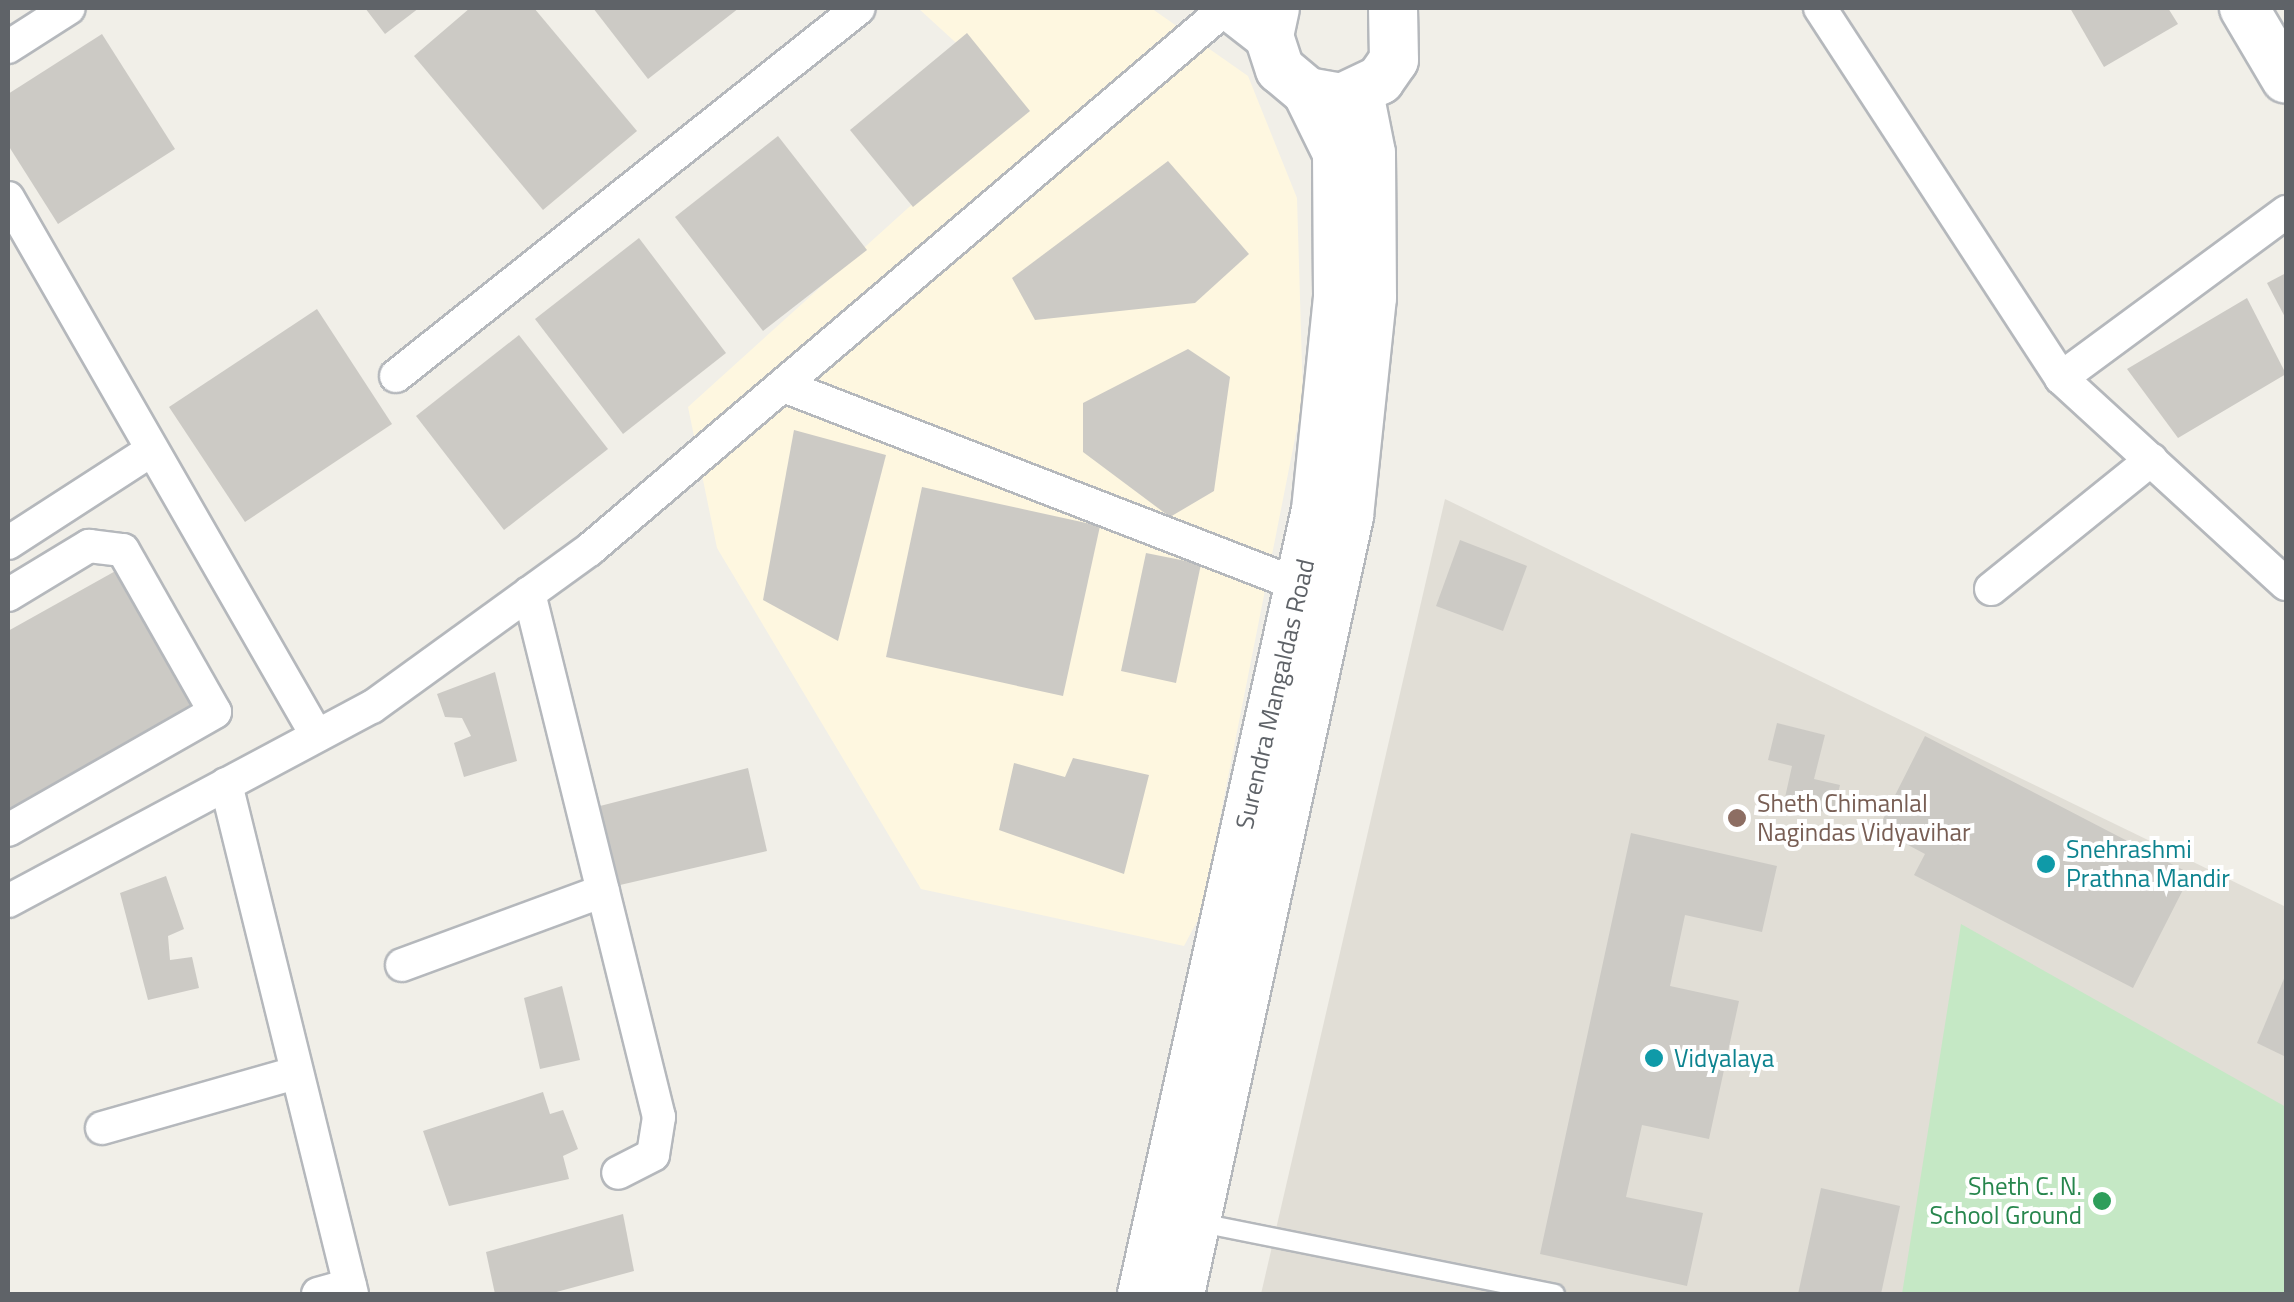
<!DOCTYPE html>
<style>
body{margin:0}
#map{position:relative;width:2294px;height:1302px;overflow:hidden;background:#f1efe8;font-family:"Titillium Web",sans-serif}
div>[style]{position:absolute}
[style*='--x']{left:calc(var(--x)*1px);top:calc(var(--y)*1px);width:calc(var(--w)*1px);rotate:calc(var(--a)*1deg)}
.commercial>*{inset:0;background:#fef7e0}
.education>*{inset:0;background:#e1ded6}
.green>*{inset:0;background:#c5e8c5}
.building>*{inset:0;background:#cccac5}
.roads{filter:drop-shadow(2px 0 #b5b8bc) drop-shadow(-2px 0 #b5b8bc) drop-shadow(0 2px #b5b8bc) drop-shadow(0 -2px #b5b8bc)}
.lane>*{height:18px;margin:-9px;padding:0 9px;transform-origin:9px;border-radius:9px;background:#fff}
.street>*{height:32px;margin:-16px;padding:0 16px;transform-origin:16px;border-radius:16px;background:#fff}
.secondary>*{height:48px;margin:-24px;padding:0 24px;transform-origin:24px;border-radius:24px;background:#fff}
.dots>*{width:28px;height:28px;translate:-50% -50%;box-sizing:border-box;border:5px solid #fff;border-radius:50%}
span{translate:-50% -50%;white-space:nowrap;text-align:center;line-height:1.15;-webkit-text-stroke:8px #fff;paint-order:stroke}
.street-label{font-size:25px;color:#5f6368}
.education-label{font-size:25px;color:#785e54}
.left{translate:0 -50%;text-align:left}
.culture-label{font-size:25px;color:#0d838f}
.leisure-label{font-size:25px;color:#27864d}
.right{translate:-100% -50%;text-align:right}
.frame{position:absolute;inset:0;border:10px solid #5f6368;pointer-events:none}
</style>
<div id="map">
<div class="commercial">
<div style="clip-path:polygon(918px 8px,1151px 8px,1248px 76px,1297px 198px,1303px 398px,1201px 914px,1184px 946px,921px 889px,717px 548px,688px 407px,1023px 104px)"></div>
</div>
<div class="education">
<div style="clip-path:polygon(1445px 499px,2286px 907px,2286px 1294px,1261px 1294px)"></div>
</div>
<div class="green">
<div style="clip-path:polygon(1961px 924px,2286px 1107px,2286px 1294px,1902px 1294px)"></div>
</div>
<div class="building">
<div style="clip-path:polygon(365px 8px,419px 8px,385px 34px)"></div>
<div style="clip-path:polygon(470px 8px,534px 8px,637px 131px,543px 210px,414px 56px)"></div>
<div style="clip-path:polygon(593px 8px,739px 8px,648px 79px)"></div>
<div style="clip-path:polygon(2070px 8px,2168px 8px,2178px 24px,2104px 67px)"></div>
<div style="clip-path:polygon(967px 33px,1030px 111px,913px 207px,850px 130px)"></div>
<div style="clip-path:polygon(102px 34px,175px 149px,58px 224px,8px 145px,8px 94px)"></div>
<div style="clip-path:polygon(778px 136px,867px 250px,763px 331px,675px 217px)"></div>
<div style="clip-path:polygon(1168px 161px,1249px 254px,1195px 303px,1035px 320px,1012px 278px)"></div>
<div style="clip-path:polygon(639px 238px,726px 353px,623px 434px,535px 319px)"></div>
<div style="clip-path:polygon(2286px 273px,2286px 319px,2267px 283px)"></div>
<div style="clip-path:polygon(2247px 298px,2286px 374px,2178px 438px,2127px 369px)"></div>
<div style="clip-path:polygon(317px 309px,392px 424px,245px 522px,169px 407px)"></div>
<div style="clip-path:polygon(519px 335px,608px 449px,504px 530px,416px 416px)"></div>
<div style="clip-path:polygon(1188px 349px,1230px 377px,1214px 491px,1170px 517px,1083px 452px,1083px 403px)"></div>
<div style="clip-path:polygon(794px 430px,886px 455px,838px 641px,763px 600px)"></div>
<div style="clip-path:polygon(922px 487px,1100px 526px,1063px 696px,886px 657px)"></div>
<div style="clip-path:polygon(1460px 540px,1527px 566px,1503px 631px,1436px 606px)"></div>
<div style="clip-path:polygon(1146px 553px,1201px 564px,1176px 683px,1121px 671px)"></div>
<div style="clip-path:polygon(128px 564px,211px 715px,8px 820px,8px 631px)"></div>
<div style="clip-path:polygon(495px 672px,517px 761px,464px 777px,454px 743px,471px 736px,462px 718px,445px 717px,437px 694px)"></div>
<div style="clip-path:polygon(1777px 723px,1825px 735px,1814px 779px,1840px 785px,1833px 814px,1784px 802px,1792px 766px,1768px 760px)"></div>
<div style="clip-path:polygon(1925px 736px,2191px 874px,2133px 988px,1914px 875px,1925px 854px,1878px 829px)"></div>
<div style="clip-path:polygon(1073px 758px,1149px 775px,1124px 874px,999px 830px,1014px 763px,1065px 777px)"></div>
<div style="clip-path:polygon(748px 768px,767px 851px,620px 885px,600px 806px)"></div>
<div style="clip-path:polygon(1631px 833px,1777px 866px,1762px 932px,1685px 915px,1670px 986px,1739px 1001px,1709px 1139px,1642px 1125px,1626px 1197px,1703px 1213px,1687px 1286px,1540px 1254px)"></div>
<div style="clip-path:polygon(166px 876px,184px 929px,168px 936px,170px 960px,192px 957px,199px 988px,148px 1000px,120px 893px)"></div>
<div style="clip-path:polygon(2286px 974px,2286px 1057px,2257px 1043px)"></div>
<div style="clip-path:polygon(562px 986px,580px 1060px,540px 1069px,524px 998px)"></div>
<div style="clip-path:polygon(543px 1092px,550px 1114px,563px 1110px,578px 1149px,563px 1156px,569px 1179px,449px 1206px,423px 1131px)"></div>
<div style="clip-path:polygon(1821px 1188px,1900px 1206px,1881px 1294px,1798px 1294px)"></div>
<div style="clip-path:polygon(623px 1214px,634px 1271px,549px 1294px,495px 1294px,486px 1252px)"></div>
</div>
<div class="roads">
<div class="lane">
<div style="--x:1196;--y:1222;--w:366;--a:11.3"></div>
</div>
<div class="street">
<div style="--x:1820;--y:8;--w:442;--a:56.9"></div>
<div style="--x:2061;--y:378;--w:305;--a:42.5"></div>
<div style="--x:8;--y:47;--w:72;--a:-32.6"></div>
<div style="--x:8;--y:198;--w:620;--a:60.13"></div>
<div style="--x:396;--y:376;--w:591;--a:-38.48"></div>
<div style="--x:2061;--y:378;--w:280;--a:-36.4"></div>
<div style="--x:784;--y:386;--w:552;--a:21.13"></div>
<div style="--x:8;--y:543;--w:171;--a:-32.9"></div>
<div style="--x:1991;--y:589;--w:206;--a:-38.9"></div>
<div style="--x:529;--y:593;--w:540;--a:76.07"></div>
<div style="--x:659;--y:1117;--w:38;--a:99"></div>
<div style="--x:653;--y:1155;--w:39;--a:153"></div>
<div style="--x:8;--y:595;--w:95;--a:-31.2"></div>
<div style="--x:89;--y:546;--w:34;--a:7"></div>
<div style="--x:123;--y:550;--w:186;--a:60.4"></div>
<div style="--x:215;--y:712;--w:238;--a:150.3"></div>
<div style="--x:226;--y:784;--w:525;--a:76.12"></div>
<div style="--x:8;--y:901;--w:412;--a:-28.1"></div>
<div style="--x:372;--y:707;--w:268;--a:-35.9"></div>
<div style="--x:589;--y:550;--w:836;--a:-40.39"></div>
<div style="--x:402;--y:965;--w:214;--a:-20.2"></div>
<div style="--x:102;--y:1128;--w:201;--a:-15.9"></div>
<div style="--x:318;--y:1294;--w:33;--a:-16"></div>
</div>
<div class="secondary">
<div style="--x:1233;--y:8;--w:46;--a:37.9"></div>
<div style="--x:1275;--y:8;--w:29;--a:102"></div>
<div style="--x:1269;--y:36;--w:35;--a:72"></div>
<div style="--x:1280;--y:69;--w:35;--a:40"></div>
<div style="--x:1307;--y:92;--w:36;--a:10"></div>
<div style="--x:1342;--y:98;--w:42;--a:-25.3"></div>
<div style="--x:1380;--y:80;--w:24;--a:-55"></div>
<div style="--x:1394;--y:60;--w:52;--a:-91.1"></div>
<div style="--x:2244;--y:8;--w:82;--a:59.4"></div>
<div style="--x:1142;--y:1294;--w:803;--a:-77.49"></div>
<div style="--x:1316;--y:510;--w:215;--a:-84.1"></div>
<div style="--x:1338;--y:296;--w:143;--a:-90.4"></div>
<div style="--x:1337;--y:153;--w:68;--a:-116.2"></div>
<div style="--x:1180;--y:1294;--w:796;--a:-77.74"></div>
<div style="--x:1349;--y:516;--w:219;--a:-84"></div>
<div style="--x:1372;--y:298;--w:145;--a:-90.4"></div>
<div style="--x:1371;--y:153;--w:61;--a:-101.3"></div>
</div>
</div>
<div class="dots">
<div style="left:1737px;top:818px;background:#8d6e63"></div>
<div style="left:2046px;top:864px;background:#0f9aa8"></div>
<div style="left:1654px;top:1058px;background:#0f9aa8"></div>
<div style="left:2102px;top:1201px;background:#2e9e5b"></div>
</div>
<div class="street-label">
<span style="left:1275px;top:694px;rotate:-77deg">Surendra Mangaldas Road</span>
</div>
<div class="education-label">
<span class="left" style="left:1757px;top:818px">Sheth Chimanlal<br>Nagindas Vidyavihar</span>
</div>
<div class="culture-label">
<span class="left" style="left:2066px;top:864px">Snehrashmi<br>Prathna Mandir</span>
<span class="left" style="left:1674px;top:1058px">Vidyalaya</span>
</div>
<div class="leisure-label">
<span class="right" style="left:2082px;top:1201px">Sheth C. N.<br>School Ground</span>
</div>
<div class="frame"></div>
</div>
